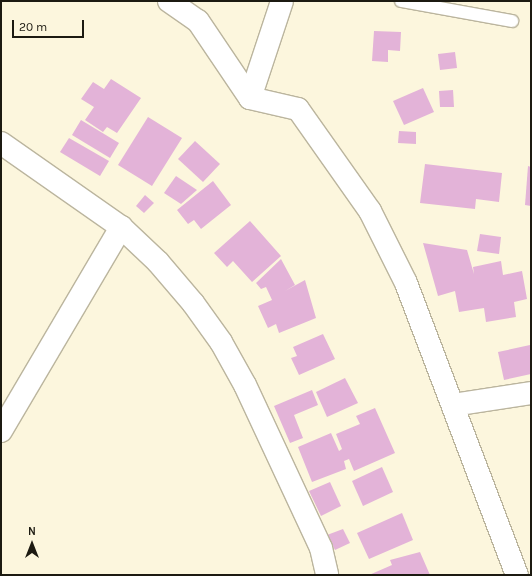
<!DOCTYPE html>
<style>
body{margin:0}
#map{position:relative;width:532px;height:576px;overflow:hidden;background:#fcf6dd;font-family:Karla,sans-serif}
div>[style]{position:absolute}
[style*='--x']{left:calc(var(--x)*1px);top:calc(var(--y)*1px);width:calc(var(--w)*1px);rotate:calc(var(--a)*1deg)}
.building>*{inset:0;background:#e3b3d8}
.roads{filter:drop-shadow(1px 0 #bbb59e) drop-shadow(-1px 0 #bbb59e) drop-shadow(0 1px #bbb59e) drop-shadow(0 -1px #bbb59e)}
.lane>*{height:12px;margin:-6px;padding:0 6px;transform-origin:6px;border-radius:6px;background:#fff}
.street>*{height:22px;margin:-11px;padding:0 11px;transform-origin:11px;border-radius:11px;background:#fff}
.secondary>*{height:22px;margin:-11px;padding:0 11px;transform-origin:11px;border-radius:11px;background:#fff}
span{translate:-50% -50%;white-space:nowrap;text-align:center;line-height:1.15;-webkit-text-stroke:4px #fcf6dd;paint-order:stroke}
.frame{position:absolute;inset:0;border:2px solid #1c1a11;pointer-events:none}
.north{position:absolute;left:12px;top:524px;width:40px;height:40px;-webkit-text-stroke:3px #fcf6dd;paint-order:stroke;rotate:0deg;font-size:11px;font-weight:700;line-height:16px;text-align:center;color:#1c1a11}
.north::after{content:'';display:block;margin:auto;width:14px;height:18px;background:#1c1a11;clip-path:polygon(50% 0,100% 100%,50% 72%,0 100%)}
.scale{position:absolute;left:12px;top:20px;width:72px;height:18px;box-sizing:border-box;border:2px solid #1c1a11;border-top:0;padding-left:5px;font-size:12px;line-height:14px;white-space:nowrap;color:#1c1a11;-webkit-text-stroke:3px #fcf6dd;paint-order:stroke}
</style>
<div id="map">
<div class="building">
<div style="clip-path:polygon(374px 31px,401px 32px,400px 51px,388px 50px,388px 62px,372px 61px)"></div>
<div style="clip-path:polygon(455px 52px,457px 68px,440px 70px,438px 54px)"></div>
<div style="clip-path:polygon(111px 79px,141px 98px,117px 133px,107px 127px,103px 132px,85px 120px,94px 107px,81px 99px,93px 82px,104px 89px)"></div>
<div style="clip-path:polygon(423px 88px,434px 112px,404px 125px,393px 101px)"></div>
<div style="clip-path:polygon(453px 90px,454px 107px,440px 107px,439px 91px)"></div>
<div style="clip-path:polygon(148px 117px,182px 138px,152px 186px,118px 165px)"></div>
<div style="clip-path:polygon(81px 120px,119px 143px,110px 158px,72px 135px)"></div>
<div style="clip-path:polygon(399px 131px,416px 132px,416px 144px,398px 143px)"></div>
<div style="clip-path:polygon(69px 138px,109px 161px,100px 176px,60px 152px)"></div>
<div style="clip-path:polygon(195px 141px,220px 164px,203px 182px,178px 159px)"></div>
<div style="clip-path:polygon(425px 164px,502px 173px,499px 202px,476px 199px,475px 209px,420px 203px)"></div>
<div style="clip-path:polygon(528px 166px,531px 167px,531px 206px,525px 205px)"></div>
<div style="clip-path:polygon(176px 176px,197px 190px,181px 204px,164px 193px)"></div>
<div style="clip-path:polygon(213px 181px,231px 205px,201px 229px,194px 220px,188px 224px,177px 210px)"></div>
<div style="clip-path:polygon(145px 195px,154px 203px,144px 213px,136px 206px)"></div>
<div style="clip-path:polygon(250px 221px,281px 256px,252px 282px,233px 261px,227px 267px,214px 253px)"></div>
<div style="clip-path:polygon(480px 234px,501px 237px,499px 254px,477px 251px)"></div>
<div style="clip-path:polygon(423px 243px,467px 250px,474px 274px,473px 267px,501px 261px,503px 275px,522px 271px,527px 299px,514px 302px,516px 317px,486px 322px,484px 308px,459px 312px,455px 291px,438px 296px)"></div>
<div style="clip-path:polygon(281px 259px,295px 285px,285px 291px,305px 280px,316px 318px,279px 333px,276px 324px,268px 328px,258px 306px,272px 300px,266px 287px,261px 289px,256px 283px)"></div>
<div style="clip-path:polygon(323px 334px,335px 359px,299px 375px,291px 358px,297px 356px,293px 347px)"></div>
<div style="clip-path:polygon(530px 345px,531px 374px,504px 380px,498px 352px)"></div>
<div style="clip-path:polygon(345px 378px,358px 403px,327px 417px,316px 392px)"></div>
<div style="clip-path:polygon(312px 390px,318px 405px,294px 415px,303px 438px,290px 443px,274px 406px)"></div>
<div style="clip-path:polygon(375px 408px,395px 453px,354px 471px,349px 459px,344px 461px,346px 469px,312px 482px,298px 447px,331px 433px,339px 451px,342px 449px,336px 434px,360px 424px,356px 416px)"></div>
<div style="clip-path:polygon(382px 467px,393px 492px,363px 506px,352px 481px)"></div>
<div style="clip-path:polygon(330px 482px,341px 506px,321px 516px,309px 491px)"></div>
<div style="clip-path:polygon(402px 513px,413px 540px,369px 559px,357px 533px)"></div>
<div style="clip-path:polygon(343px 529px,350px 543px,335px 550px,327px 535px)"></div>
<div style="clip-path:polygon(420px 552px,430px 575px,369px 575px,392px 565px,390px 560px)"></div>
</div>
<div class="roads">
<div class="lane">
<div style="--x:401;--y:1;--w:113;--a:10.2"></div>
</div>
<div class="street">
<div style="--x:250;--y:98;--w:102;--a:-71.7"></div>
<div style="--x:1;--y:143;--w:146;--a:35"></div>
<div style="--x:121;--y:227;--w:51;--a:43.4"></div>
<div style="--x:158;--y:262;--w:54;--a:49.5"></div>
<div style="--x:193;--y:303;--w:48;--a:54.3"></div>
<div style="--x:221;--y:342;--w:49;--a:60.8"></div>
<div style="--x:245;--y:385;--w:180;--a:65"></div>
<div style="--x:321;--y:548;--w:28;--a:77"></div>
<div style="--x:453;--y:405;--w:79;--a:-8.7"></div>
<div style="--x:1;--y:431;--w:237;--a:-59.5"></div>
</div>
<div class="secondary">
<div style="--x:169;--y:1;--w:35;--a:35"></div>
<div style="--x:198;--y:21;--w:93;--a:56"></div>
<div style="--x:250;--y:98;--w:49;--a:12.9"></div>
<div style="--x:298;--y:109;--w:125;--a:54.8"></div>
<div style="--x:370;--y:211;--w:80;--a:63.4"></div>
<div style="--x:406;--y:283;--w:312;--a:69.2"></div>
</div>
</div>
<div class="frame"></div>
<div class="north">N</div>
<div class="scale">20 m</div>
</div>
